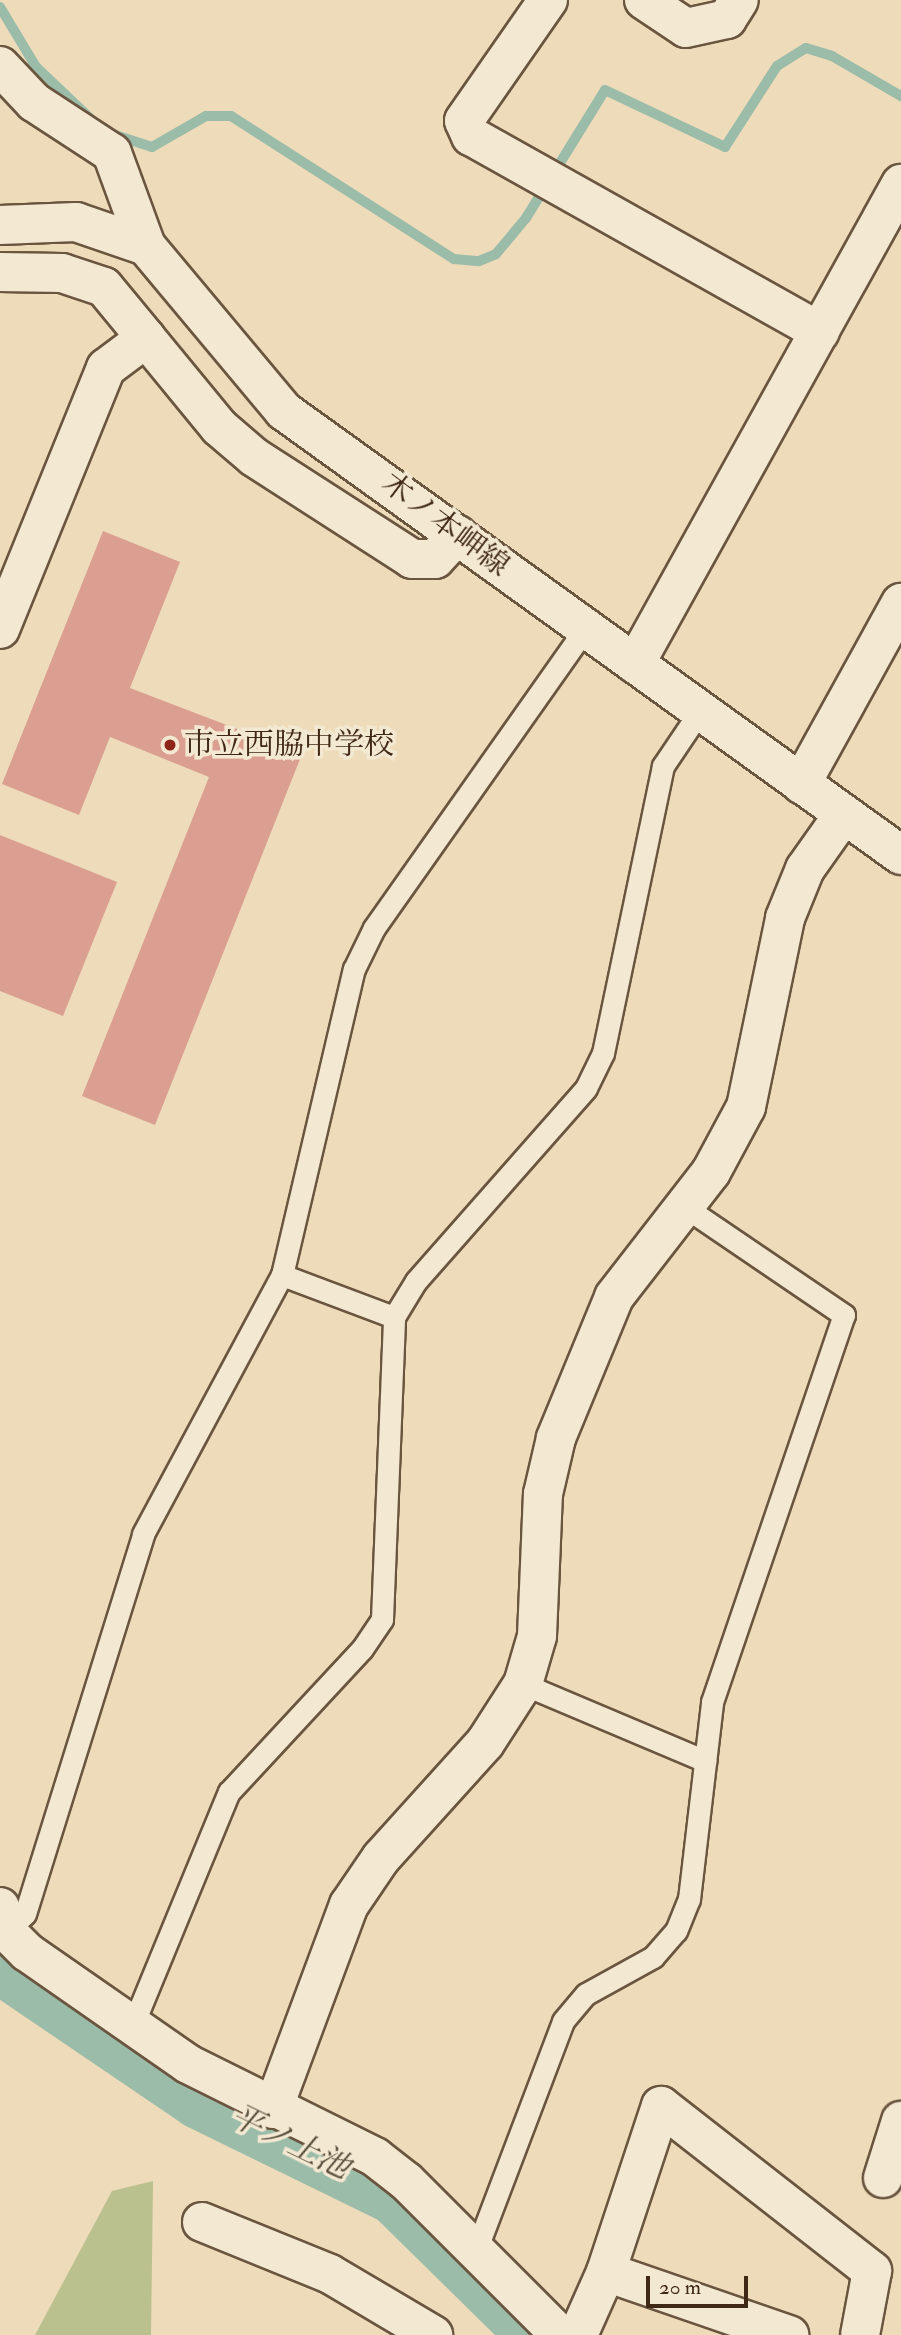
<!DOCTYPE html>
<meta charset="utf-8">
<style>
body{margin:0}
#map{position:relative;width:901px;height:2335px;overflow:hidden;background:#eddbba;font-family:"IM FELL Double Pica","Noto Serif JP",serif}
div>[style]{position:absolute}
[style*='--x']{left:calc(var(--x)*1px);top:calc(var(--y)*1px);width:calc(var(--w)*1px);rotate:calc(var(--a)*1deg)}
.green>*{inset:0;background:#bac08e}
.stream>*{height:10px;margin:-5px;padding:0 5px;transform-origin:5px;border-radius:5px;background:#9abca9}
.river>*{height:61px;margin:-30.5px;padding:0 30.5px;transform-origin:30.5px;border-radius:30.5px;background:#9abca9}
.building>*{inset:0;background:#db9f91}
.roads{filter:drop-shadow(2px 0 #6a553f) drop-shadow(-2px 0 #6a553f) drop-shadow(0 2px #6a553f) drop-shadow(0 -2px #6a553f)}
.lane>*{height:21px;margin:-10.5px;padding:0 10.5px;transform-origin:10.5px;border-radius:10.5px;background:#f3e8d2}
.street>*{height:38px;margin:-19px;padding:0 19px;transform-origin:19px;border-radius:19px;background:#f3e8d2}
.secondary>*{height:38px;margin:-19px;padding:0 19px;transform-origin:19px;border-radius:19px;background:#f3e8d2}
.dots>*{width:19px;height:19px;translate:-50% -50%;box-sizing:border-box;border:4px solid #f3e8d2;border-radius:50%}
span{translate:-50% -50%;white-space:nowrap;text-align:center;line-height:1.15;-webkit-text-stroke:7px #f3e8d2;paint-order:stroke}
.street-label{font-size:30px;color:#3f2816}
.poi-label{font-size:30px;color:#3f2816}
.left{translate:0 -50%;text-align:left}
.water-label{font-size:32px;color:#564d3b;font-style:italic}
.scale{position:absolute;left:646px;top:2276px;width:102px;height:32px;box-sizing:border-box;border:4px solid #3f2816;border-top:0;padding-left:9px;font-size:21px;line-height:24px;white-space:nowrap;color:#3f2816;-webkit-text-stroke:5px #f3e8d2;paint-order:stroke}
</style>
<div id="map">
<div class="green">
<div style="clip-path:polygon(153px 2181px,151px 2335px,35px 2335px,112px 2191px)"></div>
</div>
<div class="stream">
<div style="--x:0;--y:7;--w:70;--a:59"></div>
<div style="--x:36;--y:67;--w:74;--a:43.4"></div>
<div style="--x:115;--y:135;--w:39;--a:18"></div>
<div style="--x:152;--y:147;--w:62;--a:-29.9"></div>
<div style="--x:206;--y:116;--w:25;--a:0"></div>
<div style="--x:231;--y:116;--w:265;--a:32.7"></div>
<div style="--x:454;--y:259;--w:25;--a:5"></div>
<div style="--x:479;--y:261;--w:18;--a:-22"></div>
<div style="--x:496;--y:254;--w:47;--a:-50.2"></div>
<div style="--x:526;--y:218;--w:150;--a:-58.3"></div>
<div style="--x:605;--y:90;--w:133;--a:25.4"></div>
<div style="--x:725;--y:147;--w:96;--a:-57.3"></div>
<div style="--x:777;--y:66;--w:34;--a:-32"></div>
<div style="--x:806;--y:48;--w:27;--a:17"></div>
<div style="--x:832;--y:56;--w:80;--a:30.1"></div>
</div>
<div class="river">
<div style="--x:18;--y:1975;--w:219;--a:34.2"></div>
<div style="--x:199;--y:2098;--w:218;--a:26.1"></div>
<div style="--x:395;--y:2194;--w:177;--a:44.5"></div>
</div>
<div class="building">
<div style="clip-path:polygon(103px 531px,180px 562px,130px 688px,302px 754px,155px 1125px,82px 1096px,209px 777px,110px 737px,79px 815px,2px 784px)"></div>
<div style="clip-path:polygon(0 835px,117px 882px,63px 1016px,0 991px)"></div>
</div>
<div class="roads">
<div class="lane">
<div style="--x:282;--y:1275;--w:120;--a:20.6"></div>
<div style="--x:394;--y:1317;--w:42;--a:-58.6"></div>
<div style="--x:416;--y:1281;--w:257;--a:-48.6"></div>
<div style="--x:586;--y:1088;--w:39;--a:-64"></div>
<div style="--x:603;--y:1053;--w:293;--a:-78.2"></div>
<div style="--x:663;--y:766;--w:66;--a:-56.1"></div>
<div style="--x:523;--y:1684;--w:198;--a:22.9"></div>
<div style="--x:6;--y:1931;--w:25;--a:-42"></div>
<div style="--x:25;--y:1914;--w:398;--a:-72.7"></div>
<div style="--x:143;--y:1534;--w:294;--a:-61.8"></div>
<div style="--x:282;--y:1275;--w:314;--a:-76.8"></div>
<div style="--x:354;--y:969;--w:46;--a:-64"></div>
<div style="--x:374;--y:928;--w:367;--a:-54.8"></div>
<div style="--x:134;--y:2022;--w:249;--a:-67.6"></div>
<div style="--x:229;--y:1792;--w:195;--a:-47.1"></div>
<div style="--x:362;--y:1649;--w:36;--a:-56"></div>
<div style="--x:382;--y:1619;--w:302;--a:-87.7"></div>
<div style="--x:475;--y:2253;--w:248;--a:-69.2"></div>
<div style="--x:563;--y:2021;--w:35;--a:-50"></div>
<div style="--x:586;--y:1994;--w:77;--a:-28.9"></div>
<div style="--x:653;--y:1957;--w:35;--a:-49"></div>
<div style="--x:676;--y:1931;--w:35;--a:-68"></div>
<div style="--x:689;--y:1899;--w:198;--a:-83.3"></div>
<div style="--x:712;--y:1702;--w:409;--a:-71.2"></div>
<div style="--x:844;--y:1315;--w:196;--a:-145.8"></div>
</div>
<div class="street">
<div style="--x:548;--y:0;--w:147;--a:124.8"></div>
<div style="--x:464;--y:121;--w:17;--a:65"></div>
<div style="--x:471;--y:136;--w:400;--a:29.3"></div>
<div style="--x:644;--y:0;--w:50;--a:33.7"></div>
<div style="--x:686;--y:28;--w:42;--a:-12.4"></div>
<div style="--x:727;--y:19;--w:22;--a:-58"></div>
<div style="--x:0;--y:66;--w:50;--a:46.6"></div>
<div style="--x:34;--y:102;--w:93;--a:33.2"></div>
<div style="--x:112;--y:153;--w:99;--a:69.9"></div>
<div style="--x:0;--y:272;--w:62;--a:0.9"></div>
<div style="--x:62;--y:273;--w:44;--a:18.4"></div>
<div style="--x:104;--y:287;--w:66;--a:50.5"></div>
<div style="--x:0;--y:629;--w:282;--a:-67.9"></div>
<div style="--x:106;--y:368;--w:50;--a:-36.9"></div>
<div style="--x:146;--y:338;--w:115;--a:50.6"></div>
<div style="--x:219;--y:427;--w:46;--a:40.6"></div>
<div style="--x:254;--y:457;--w:188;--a:32.8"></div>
<div style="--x:412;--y:559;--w:23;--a:0"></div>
<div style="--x:435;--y:559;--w:33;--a:-47"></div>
<div style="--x:635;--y:664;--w:549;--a:-61.01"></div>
<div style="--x:801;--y:784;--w:207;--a:-61.1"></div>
<div style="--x:0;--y:1907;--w:25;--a:76"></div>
<div style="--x:6;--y:1931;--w:30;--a:45"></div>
<div style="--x:27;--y:1952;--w:196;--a:34.8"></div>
<div style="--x:188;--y:2064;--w:209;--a:26.4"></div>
<div style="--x:375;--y:2157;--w:39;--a:38"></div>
<div style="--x:406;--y:2181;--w:218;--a:45"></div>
<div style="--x:273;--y:2109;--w:218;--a:-69.6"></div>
<div style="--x:349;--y:1905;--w:57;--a:-55.8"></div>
<div style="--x:381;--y:1858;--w:155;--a:-47.9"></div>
<div style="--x:485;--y:1743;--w:70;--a:-57.2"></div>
<div style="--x:523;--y:1684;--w:50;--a:-73.7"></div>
<div style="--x:537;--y:1636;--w:142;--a:-87.6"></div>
<div style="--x:543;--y:1494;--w:57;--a:-76.9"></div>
<div style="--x:556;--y:1438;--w:152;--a:-67.6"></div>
<div style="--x:614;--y:1297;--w:158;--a:-52.2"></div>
<div style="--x:711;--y:1172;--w:74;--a:-61.7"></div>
<div style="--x:746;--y:1107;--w:193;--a:-78.3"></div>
<div style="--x:785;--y:918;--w:53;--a:-67.8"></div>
<div style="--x:805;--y:869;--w:67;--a:-54.7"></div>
<div style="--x:883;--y:2178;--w:60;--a:-72.5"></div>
<div style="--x:202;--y:2222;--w:138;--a:22.1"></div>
<div style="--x:330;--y:2274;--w:120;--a:30.6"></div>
<div style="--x:606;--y:2272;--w:175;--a:-71.7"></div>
<div style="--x:661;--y:2106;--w:268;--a:38"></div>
<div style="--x:872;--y:2271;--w:65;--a:100.6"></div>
<div style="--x:578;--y:2335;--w:69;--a:-66"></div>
<div style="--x:606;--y:2272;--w:194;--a:19"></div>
</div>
<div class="secondary">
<div style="--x:0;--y:225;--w:76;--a:-2.3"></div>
<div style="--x:76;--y:222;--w:74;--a:18.9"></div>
<div style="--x:146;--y:246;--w:215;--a:50.1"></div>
<div style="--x:284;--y:411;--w:760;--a:35.74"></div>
</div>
</div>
<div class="dots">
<div style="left:170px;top:745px;background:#8f2418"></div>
</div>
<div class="street-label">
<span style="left:445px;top:525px;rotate:37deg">木ノ本岬線</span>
</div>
<div class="poi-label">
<span class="left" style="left:184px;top:745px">市立西脇中学校</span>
</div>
<div class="water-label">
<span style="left:290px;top:2142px;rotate:26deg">平ノ上池</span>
</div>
<div class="scale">20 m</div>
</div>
